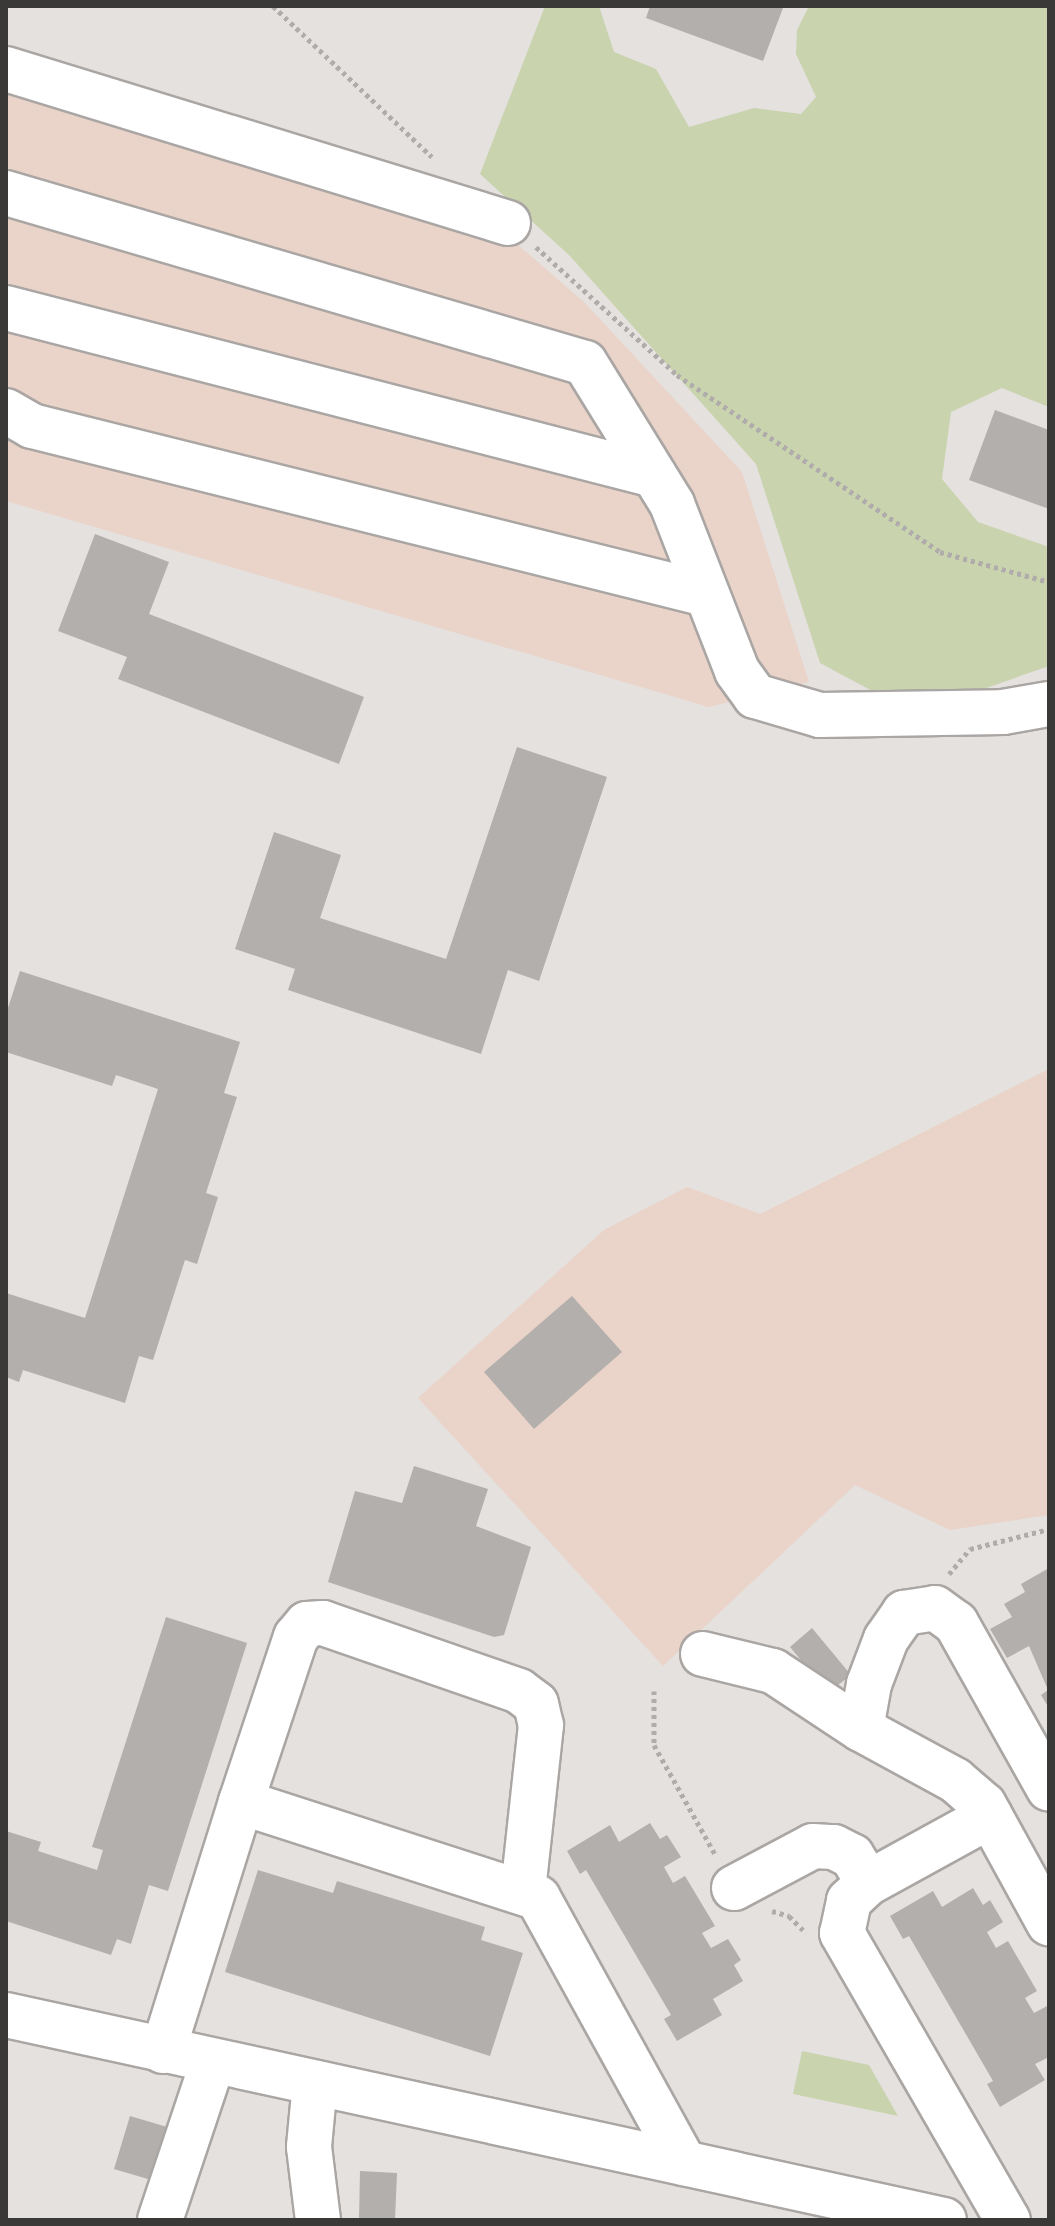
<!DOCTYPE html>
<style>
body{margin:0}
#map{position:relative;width:1055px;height:2226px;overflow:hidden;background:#e5e1df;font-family:Lato,sans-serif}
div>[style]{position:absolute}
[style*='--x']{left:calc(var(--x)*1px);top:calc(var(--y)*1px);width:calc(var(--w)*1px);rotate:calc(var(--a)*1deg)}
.industrial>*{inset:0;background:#ead3c8}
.green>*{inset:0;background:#c9d3ae}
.building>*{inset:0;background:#b2afac}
.path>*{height:5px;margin-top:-2.5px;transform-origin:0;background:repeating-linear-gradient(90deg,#afacab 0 4px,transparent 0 8px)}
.roads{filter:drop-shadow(2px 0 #aaa6a4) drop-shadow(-2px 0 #aaa6a4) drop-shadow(0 2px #aaa6a4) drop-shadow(0 -2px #aaa6a4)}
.minor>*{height:44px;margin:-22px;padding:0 22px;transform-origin:22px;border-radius:22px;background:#fff}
span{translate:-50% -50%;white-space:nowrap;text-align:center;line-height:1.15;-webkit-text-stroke:6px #fff;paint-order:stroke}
.frame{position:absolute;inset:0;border:8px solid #3a3938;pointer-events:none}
</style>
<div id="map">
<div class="industrial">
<div style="clip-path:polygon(6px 57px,464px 198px,585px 303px,742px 472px,809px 682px,709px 707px,6px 501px)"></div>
<div style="clip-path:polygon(1049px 1069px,1049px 1515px,950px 1530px,855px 1485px,663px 1666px,418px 1398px,604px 1230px,687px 1187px,760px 1214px)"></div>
</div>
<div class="green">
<div style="clip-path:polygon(545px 6px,599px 6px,614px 52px,656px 69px,689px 127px,754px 108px,801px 114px,816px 97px,796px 54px,797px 30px,809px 6px,1049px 6px,1049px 407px,1002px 388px,951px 412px,942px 479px,978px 522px,1049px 547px,1049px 666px,975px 692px,889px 700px,820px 663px,756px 464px,569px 255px,480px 174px)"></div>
<div style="clip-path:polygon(802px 2051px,869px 2065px,898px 2116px,793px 2094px)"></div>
</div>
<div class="building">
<div style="clip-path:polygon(650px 6px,777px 6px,783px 8px,763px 61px,646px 18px)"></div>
<div style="clip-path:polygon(995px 410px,1049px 430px,1049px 509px,969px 480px)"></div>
<div style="clip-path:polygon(95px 534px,169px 562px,149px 614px,364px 697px,339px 764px,118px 679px,127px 657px,58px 631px)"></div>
<div style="clip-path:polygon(517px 747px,607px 777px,539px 981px,508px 970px,481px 1054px,288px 990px,295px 969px,235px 949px,274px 832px,341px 855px,320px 918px,446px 959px)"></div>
<div style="clip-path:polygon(20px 971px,240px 1042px,224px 1093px,237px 1097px,206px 1193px,218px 1197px,197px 1264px,185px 1260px,153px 1360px,139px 1356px,125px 1403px,23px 1370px,19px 1382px,6px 1377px,6px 1293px,85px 1318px,158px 1089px,116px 1075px,112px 1086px,6px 1052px,6px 1014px)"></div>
<div style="clip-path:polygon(572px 1296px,622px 1352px,534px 1429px,484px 1372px)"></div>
<div style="clip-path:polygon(414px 1466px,488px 1489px,476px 1526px,531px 1547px,504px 1635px,494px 1637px,328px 1582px,355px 1491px,402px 1503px)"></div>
<div style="clip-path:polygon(1049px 1568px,1049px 1708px,1041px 1695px,1048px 1690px,1029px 1646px,1007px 1658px,990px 1629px,1012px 1617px,1004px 1604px,1025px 1592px,1021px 1584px)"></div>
<div style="clip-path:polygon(166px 1617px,247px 1643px,168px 1891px,149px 1885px,131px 1944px,117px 1939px,111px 1955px,6px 1921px,6px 1831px,41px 1842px,38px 1851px,97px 1870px,103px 1850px,92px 1847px)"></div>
<div style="clip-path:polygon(812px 1628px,851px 1675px,828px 1693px,790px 1647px)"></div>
<div style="clip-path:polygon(650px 1823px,660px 1839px,667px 1835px,681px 1857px,664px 1867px,673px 1883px,685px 1876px,715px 1926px,702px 1933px,711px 1948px,728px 1939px,741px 1960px,734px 1965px,743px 1981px,713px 1999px,722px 2015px,677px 2041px,664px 2019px,671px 2015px,586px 1870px,580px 1874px,567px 1851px,610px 1825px,619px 1842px)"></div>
<div style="clip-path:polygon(258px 1870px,333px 1893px,337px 1881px,485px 1927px,481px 1940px,523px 1953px,490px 2056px,225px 1972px)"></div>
<div style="clip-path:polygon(973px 1888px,983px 1905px,990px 1900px,1003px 1922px,987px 1932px,996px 1948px,1008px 1941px,1037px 1991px,1025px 1998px,1034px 2013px,1049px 2005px,1049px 2057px,1035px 2064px,1045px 2080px,1000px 2107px,987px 2084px,993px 2081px,909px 1936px,903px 1939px,890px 1916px,933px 1891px,942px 1907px)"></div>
<div style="clip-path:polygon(130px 2116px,174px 2129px,158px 2182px,114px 2169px)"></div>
<div style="clip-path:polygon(360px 2171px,397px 2173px,395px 2220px,359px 2220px)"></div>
</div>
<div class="path">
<div style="--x:273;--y:6;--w:219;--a:43.5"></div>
<div style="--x:536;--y:247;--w:190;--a:42.2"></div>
<div style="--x:677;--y:375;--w:317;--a:33.9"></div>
<div style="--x:940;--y:552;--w:113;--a:15.4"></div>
<div style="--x:949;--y:1574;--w:33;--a:-50"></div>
<div style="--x:970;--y:1549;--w:81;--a:-14.2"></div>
<div style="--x:654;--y:1691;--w:54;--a:90"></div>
<div style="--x:654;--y:1745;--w:127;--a:60.8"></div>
<div style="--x:772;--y:1911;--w:18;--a:16"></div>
<div style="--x:789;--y:1916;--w:24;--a:45"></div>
</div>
<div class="roads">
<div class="minor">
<div style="--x:6;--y:69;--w:525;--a:17.05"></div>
<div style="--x:6;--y:193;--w:603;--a:16.36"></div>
<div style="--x:585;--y:363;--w:166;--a:58.3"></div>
<div style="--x:672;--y:504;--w:179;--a:68.7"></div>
<div style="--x:737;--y:671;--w:31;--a:54"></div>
<div style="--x:755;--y:696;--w:68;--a:16.3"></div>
<div style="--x:820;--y:715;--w:183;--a:-0.9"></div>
<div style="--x:1003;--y:712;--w:47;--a:-9.9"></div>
<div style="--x:6;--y:308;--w:669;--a:14.45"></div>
<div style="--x:6;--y:411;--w:30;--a:30"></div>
<div style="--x:32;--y:426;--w:695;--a:14"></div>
<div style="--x:703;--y:1654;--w:72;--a:13.7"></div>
<div style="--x:773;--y:1671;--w:105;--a:33.4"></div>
<div style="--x:861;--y:1729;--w:107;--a:28.5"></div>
<div style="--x:955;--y:1780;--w:38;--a:41"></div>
<div style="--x:984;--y:1805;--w:135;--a:61.2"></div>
<div style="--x:861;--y:1729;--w:46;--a:-79.9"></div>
<div style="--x:869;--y:1684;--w:48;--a:-69.3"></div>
<div style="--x:886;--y:1639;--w:32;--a:-55"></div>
<div style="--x:904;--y:1613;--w:31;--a:-9"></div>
<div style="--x:935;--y:1608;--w:26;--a:36"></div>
<div style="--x:956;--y:1623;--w:190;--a:60.7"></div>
<div style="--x:241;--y:1802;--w:174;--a:-71.6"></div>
<div style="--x:296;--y:1637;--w:17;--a:-50"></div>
<div style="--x:307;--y:1624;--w:16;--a:-4"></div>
<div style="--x:323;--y:1623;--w:207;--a:19.1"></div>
<div style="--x:519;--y:1691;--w:21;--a:37"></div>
<div style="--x:536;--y:1704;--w:22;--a:77"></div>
<div style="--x:541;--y:1725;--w:167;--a:96.2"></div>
<div style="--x:990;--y:1816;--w:139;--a:151.2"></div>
<div style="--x:868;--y:1883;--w:26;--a:137"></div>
<div style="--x:849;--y:1901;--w:33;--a:102"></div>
<div style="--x:842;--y:1933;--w:332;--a:60"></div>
<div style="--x:734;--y:1888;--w:89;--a:-28"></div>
<div style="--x:813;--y:1846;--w:21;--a:3"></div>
<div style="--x:834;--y:1847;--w:20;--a:27"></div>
<div style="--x:852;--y:1856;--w:31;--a:59"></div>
<div style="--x:6;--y:2015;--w:960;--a:12.33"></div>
<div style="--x:163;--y:2051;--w:261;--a:-72.6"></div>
<div style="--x:241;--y:1802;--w:312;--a:17.9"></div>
<div style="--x:538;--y:1898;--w:303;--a:61.1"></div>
<div style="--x:315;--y:2083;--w:64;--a:95.4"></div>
<div style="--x:309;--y:2147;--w:74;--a:83"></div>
<div style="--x:160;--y:2220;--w:167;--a:-71.5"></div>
</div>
</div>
<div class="frame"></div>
</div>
